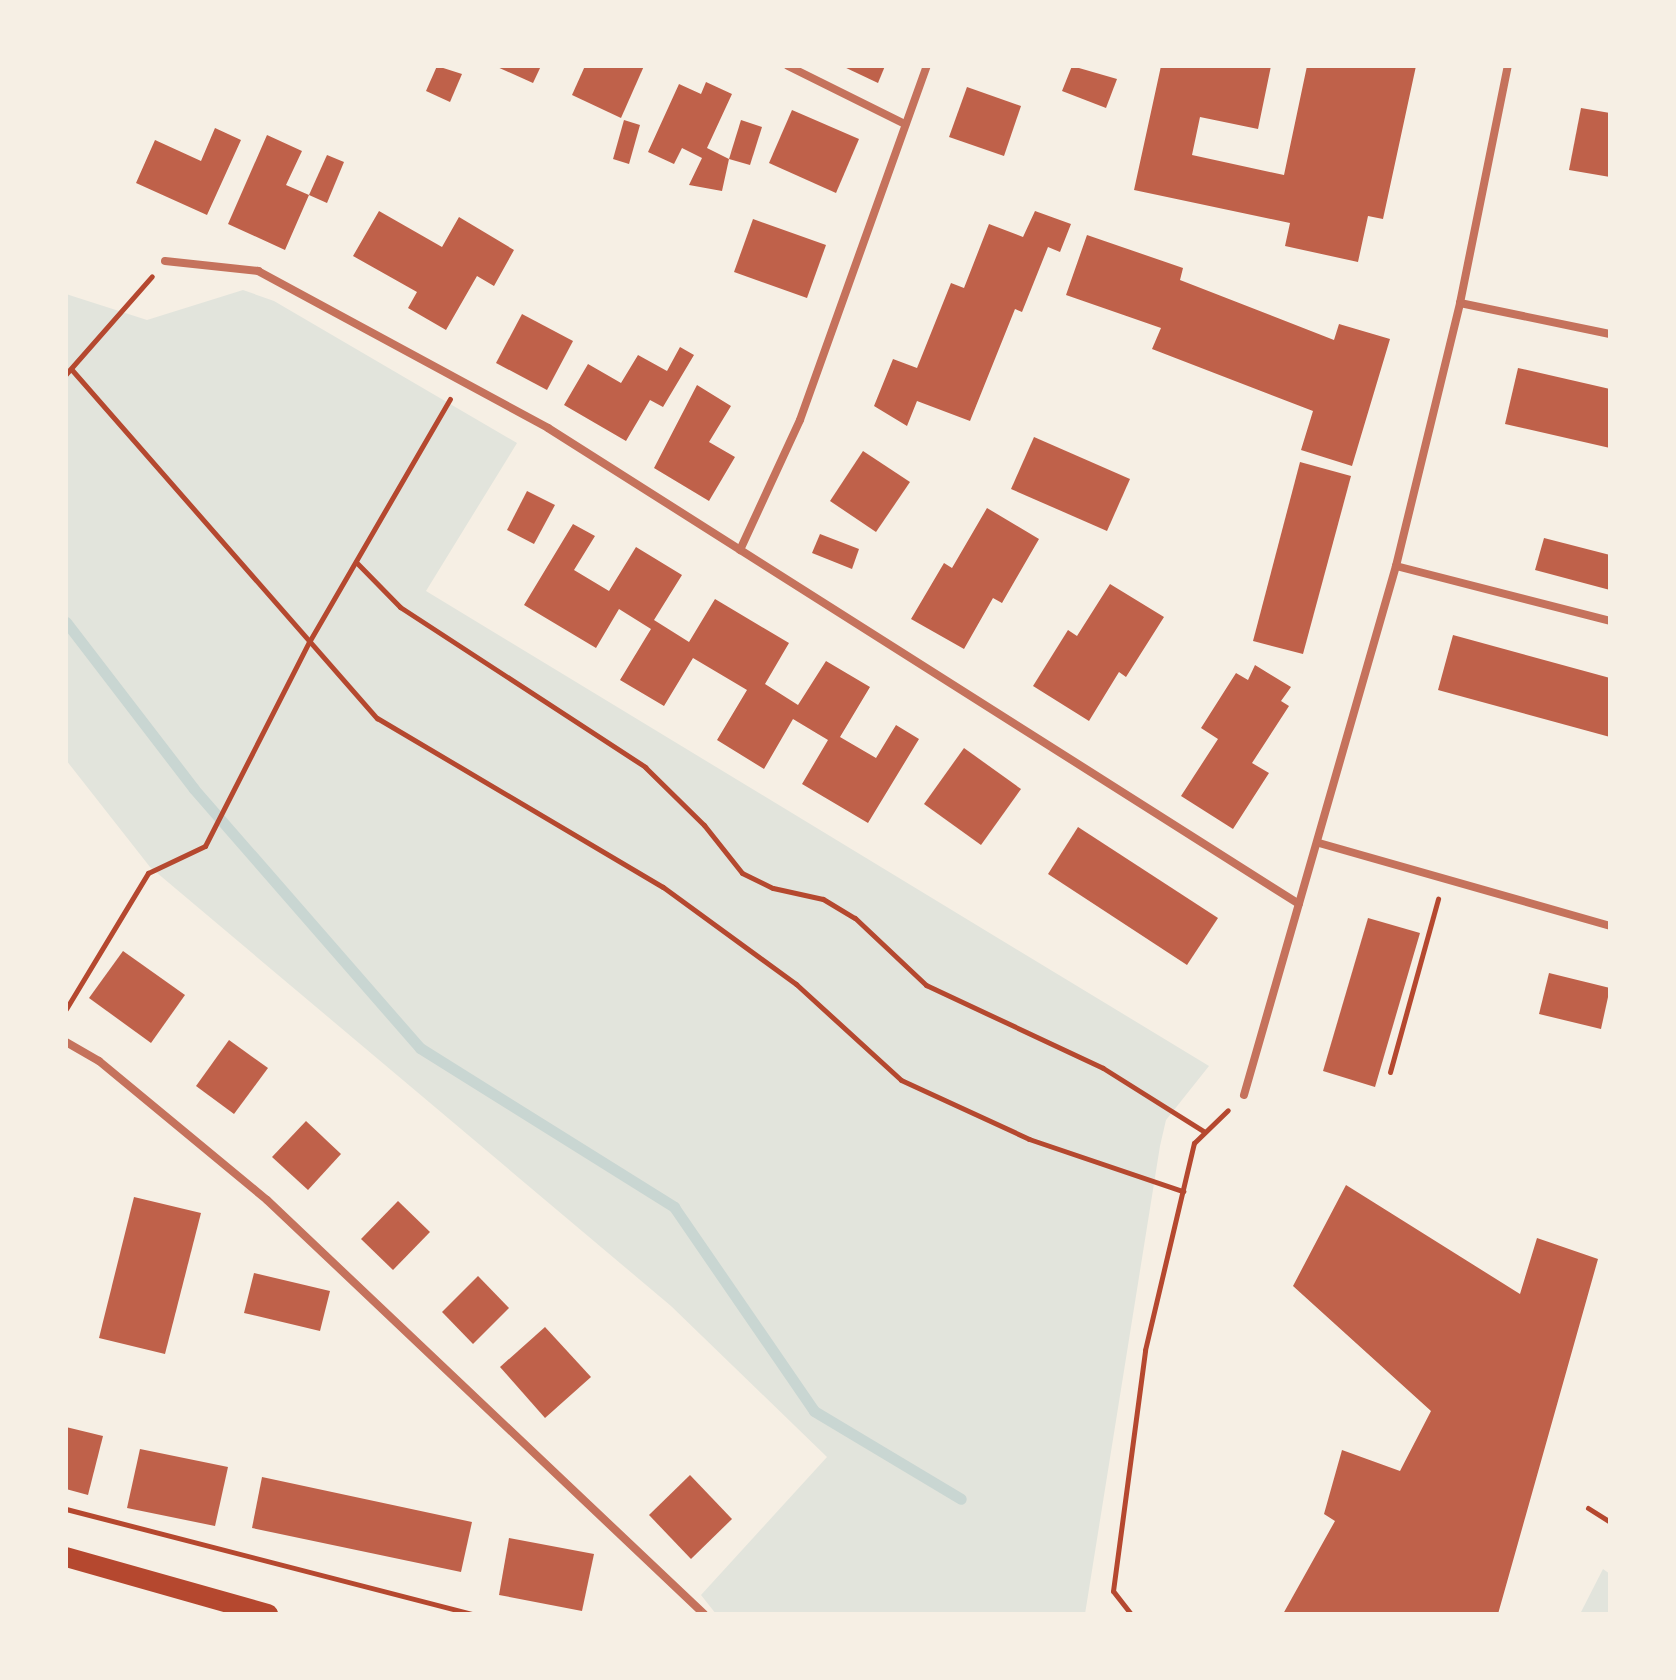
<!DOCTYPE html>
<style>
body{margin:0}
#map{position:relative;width:1676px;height:1680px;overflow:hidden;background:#f6efe4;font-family:Helvetica,sans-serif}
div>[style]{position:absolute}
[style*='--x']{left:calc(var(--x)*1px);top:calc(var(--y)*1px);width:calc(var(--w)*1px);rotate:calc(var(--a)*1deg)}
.green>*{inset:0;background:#e2e4dc}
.stream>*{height:11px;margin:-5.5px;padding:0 5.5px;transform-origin:5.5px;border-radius:5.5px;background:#c9d6d2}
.building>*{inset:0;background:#bf614a}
.path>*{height:5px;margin:-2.5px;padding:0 2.5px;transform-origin:2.5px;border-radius:2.5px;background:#b5482f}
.minor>*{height:8px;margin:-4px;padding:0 4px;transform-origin:4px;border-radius:4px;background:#c5725c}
.primary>*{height:20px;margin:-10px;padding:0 10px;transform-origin:10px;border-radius:10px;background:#b5482f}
span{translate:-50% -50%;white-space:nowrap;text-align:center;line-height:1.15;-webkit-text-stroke:7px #f6efe4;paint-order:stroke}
.frame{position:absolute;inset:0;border:68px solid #f6efe4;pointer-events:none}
</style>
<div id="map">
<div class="green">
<div style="clip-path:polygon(243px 290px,274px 301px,517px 443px,426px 591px,1209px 1066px,1166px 1120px,1160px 1146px,1085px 1614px,716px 1614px,701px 1595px,827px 1457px,671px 1306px,150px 867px,66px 760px,66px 294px,147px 320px)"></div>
<div style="clip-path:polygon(1603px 1569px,1610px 1574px,1610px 1614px,1580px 1614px)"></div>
</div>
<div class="stream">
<div style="--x:66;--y:622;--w:210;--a:52.5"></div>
<div style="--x:194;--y:789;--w:344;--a:48.9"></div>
<div style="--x:420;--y:1048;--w:300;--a:32"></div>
<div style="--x:674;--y:1207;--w:247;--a:55.5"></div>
<div style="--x:814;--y:1411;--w:171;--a:30.9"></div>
</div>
<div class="building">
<div style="clip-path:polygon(437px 66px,462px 74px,450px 102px,426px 91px)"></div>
<div style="clip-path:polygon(495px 66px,541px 66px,533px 83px)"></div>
<div style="clip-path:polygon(585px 66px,644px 66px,621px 118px,572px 95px)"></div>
<div style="clip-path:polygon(842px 66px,885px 66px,878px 83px)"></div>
<div style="clip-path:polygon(1072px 66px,1117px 79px,1106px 108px,1062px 91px)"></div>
<div style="clip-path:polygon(1161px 66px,1271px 66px,1258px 129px,1200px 117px,1192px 155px,1284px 175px,1307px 66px,1416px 66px,1383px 219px,1368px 216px,1358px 262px,1285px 246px,1290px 223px,1134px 190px)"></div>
<div style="clip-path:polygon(706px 82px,732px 94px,707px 148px,729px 159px,722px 191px,689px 185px,702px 158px,682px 148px,674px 164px,648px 152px,679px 84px,701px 94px)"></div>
<div style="clip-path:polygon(967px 87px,1021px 106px,1004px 156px,949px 137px)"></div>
<div style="clip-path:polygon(1581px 108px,1610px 113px,1610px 177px,1569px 170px)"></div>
<div style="clip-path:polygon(792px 110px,859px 139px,836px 193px,769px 163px)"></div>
<div style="clip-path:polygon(624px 120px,640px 125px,629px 164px,613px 159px)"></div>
<div style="clip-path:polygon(741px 120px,762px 127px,750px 165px,729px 159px)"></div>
<div style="clip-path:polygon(215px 128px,241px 140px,207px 215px,136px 183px,155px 140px,201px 161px)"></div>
<div style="clip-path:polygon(267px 135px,302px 151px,286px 185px,309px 195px,285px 250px,228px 224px)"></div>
<div style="clip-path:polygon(327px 155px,344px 162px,327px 203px,309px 195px)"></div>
<div style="clip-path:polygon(379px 211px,442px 247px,459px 217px,514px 250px,494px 286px,477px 276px,446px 330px,408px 308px,417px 292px,353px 256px)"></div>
<div style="clip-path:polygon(1035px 211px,1071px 224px,1060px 252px,1048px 247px,1022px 312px,1015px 309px,970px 421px,917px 401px,907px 426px,874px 406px,893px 359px,917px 368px,951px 283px,964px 288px,989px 224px,1023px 237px)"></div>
<div style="clip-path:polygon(753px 219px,826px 245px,807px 298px,734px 272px)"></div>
<div style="clip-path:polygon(1087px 235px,1183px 268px,1180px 280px,1334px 340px,1339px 324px,1390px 339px,1352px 466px,1301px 450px,1313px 411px,1152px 349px,1161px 328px,1066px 295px)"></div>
<div style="clip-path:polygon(522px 314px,573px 341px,547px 390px,496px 363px)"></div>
<div style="clip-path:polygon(680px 347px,694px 355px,663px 407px,650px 400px,626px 441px,564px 405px,588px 364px,621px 383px,638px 355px,667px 371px)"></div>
<div style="clip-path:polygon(1518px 368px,1610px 389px,1610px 448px,1505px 424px)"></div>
<div style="clip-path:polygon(697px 385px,731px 406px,709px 442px,735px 457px,709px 501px,654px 468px)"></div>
<div style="clip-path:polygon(1034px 437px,1130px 479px,1107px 531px,1011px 489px)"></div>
<div style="clip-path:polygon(863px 451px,910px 482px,876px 532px,830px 501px)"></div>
<div style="clip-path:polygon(1300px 462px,1351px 476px,1303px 654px,1253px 641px)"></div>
<div style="clip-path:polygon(527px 491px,555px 505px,534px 544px,507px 530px)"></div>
<div style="clip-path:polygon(987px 508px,1039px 539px,1002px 603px,993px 598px,964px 649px,911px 619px,944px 563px,952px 568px)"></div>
<div style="clip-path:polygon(573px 524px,595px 536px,574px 570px,609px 591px,636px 547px,682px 575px,654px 620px,689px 642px,715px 599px,789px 643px,765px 684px,798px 705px,826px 661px,870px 687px,840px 737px,876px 758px,896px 725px,919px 739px,868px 823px,802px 784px,828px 740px,793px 719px,764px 769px,717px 740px,747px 690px,693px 658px,664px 706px,620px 680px,651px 629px,619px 609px,596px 648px,524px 605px)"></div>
<div style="clip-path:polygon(820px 534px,859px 549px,852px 569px,812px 553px)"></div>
<div style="clip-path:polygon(1544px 538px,1610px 555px,1610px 590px,1535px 570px)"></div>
<div style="clip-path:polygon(1110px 584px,1164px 617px,1126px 677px,1119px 672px,1089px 721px,1033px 686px,1068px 630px,1077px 636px)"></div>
<div style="clip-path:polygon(1453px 635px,1610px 678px,1610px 737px,1438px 690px)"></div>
<div style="clip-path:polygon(1255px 665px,1291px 687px,1281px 701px,1289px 706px,1252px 763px,1269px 773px,1233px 829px,1181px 796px,1218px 739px,1201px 728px,1236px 673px,1248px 680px)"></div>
<div style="clip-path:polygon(964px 748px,1021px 789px,981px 845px,924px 804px)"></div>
<div style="clip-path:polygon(1078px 827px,1218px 918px,1187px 965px,1048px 874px)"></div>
<div style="clip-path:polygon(1368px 918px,1420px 933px,1375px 1087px,1323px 1071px)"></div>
<div style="clip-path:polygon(123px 951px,185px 995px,151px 1043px,89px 998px)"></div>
<div style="clip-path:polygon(1549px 973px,1610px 988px,1601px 1029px,1539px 1014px)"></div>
<div style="clip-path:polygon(229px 1040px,268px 1068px,234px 1114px,196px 1086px)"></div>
<div style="clip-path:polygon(306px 1121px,341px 1154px,308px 1190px,272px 1157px)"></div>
<div style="clip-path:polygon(1346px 1185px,1520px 1294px,1537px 1238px,1598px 1259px,1498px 1614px,1283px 1614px,1335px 1521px,1324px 1514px,1342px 1450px,1400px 1471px,1431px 1411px,1293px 1286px)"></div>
<div style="clip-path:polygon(134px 1197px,201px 1213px,165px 1354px,99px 1338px)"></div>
<div style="clip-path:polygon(398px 1201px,430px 1232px,393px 1270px,361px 1239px)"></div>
<div style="clip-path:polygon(254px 1273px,330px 1291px,320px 1331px,244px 1313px)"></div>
<div style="clip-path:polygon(478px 1276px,509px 1308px,473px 1344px,442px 1312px)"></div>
<div style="clip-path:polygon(545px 1327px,591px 1377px,545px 1418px,500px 1367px)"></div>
<div style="clip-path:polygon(66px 1427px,103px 1436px,88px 1495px,66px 1489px)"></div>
<div style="clip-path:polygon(140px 1449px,228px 1467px,215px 1526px,127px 1508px)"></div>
<div style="clip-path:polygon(690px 1475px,732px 1519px,691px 1559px,649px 1515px)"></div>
<div style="clip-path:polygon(262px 1477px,472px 1522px,461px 1572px,252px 1528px)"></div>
<div style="clip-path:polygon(509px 1538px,594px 1554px,582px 1611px,499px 1595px)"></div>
</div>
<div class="path">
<div style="--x:72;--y:370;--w:463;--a:48.8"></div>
<div style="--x:377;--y:718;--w:332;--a:30.6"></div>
<div style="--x:663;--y:887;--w:165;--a:36.1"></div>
<div style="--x:796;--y:984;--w:142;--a:42.4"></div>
<div style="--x:901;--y:1080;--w:141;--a:24.7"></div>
<div style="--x:1029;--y:1139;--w:163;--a:18.7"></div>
<div style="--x:66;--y:374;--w:130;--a:-48.7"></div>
<div style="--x:356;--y:562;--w:63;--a:45.6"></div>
<div style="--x:400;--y:607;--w:293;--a:33.1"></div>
<div style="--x:645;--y:767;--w:83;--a:44.5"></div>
<div style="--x:704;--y:825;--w:61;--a:51.6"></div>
<div style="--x:742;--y:873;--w:34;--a:26"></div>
<div style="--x:773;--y:888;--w:51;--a:12.4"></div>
<div style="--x:823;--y:899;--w:37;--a:31"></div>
<div style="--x:855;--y:918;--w:98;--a:43.3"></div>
<div style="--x:926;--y:985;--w:195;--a:25.1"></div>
<div style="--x:1103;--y:1068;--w:120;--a:32.1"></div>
<div style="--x:66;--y:1009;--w:159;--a:-58.9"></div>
<div style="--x:148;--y:873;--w:63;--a:-25.3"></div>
<div style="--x:205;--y:846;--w:229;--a:-63"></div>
<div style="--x:309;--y:642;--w:281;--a:-59.9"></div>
<div style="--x:1390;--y:1072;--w:180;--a:-74.5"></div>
<div style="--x:1588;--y:1508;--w:26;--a:32"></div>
<div style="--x:66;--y:1509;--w:420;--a:14.5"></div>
<div style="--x:1131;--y:1614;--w:29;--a:-128"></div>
<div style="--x:1113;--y:1591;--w:243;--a:-82.4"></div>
<div style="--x:1145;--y:1350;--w:213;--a:-76.7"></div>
<div style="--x:1194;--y:1143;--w:47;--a:-44.1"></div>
</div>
<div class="minor">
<div style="--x:788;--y:66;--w:131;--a:26.4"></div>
<div style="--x:165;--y:261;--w:94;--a:6.1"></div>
<div style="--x:258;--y:271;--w:330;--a:28.4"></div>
<div style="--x:548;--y:428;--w:889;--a:32.37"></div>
<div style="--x:1460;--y:303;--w:153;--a:11.7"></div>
<div style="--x:740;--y:550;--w:143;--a:-65.2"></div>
<div style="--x:800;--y:420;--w:376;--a:-70.3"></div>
<div style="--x:1396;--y:566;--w:221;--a:14.4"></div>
<div style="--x:1319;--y:843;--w:303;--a:15.9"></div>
<div style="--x:66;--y:1042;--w:38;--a:30"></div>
<div style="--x:99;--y:1061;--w:218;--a:39.6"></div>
<div style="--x:267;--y:1200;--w:602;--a:43.45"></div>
<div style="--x:1244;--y:1095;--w:550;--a:-73.97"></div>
<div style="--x:1396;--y:566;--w:271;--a:-76.3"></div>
<div style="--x:1460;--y:303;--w:242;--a:-78.6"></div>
</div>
<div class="primary">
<div style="--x:66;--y:1557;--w:210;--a:15.8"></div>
</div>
<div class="frame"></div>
</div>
